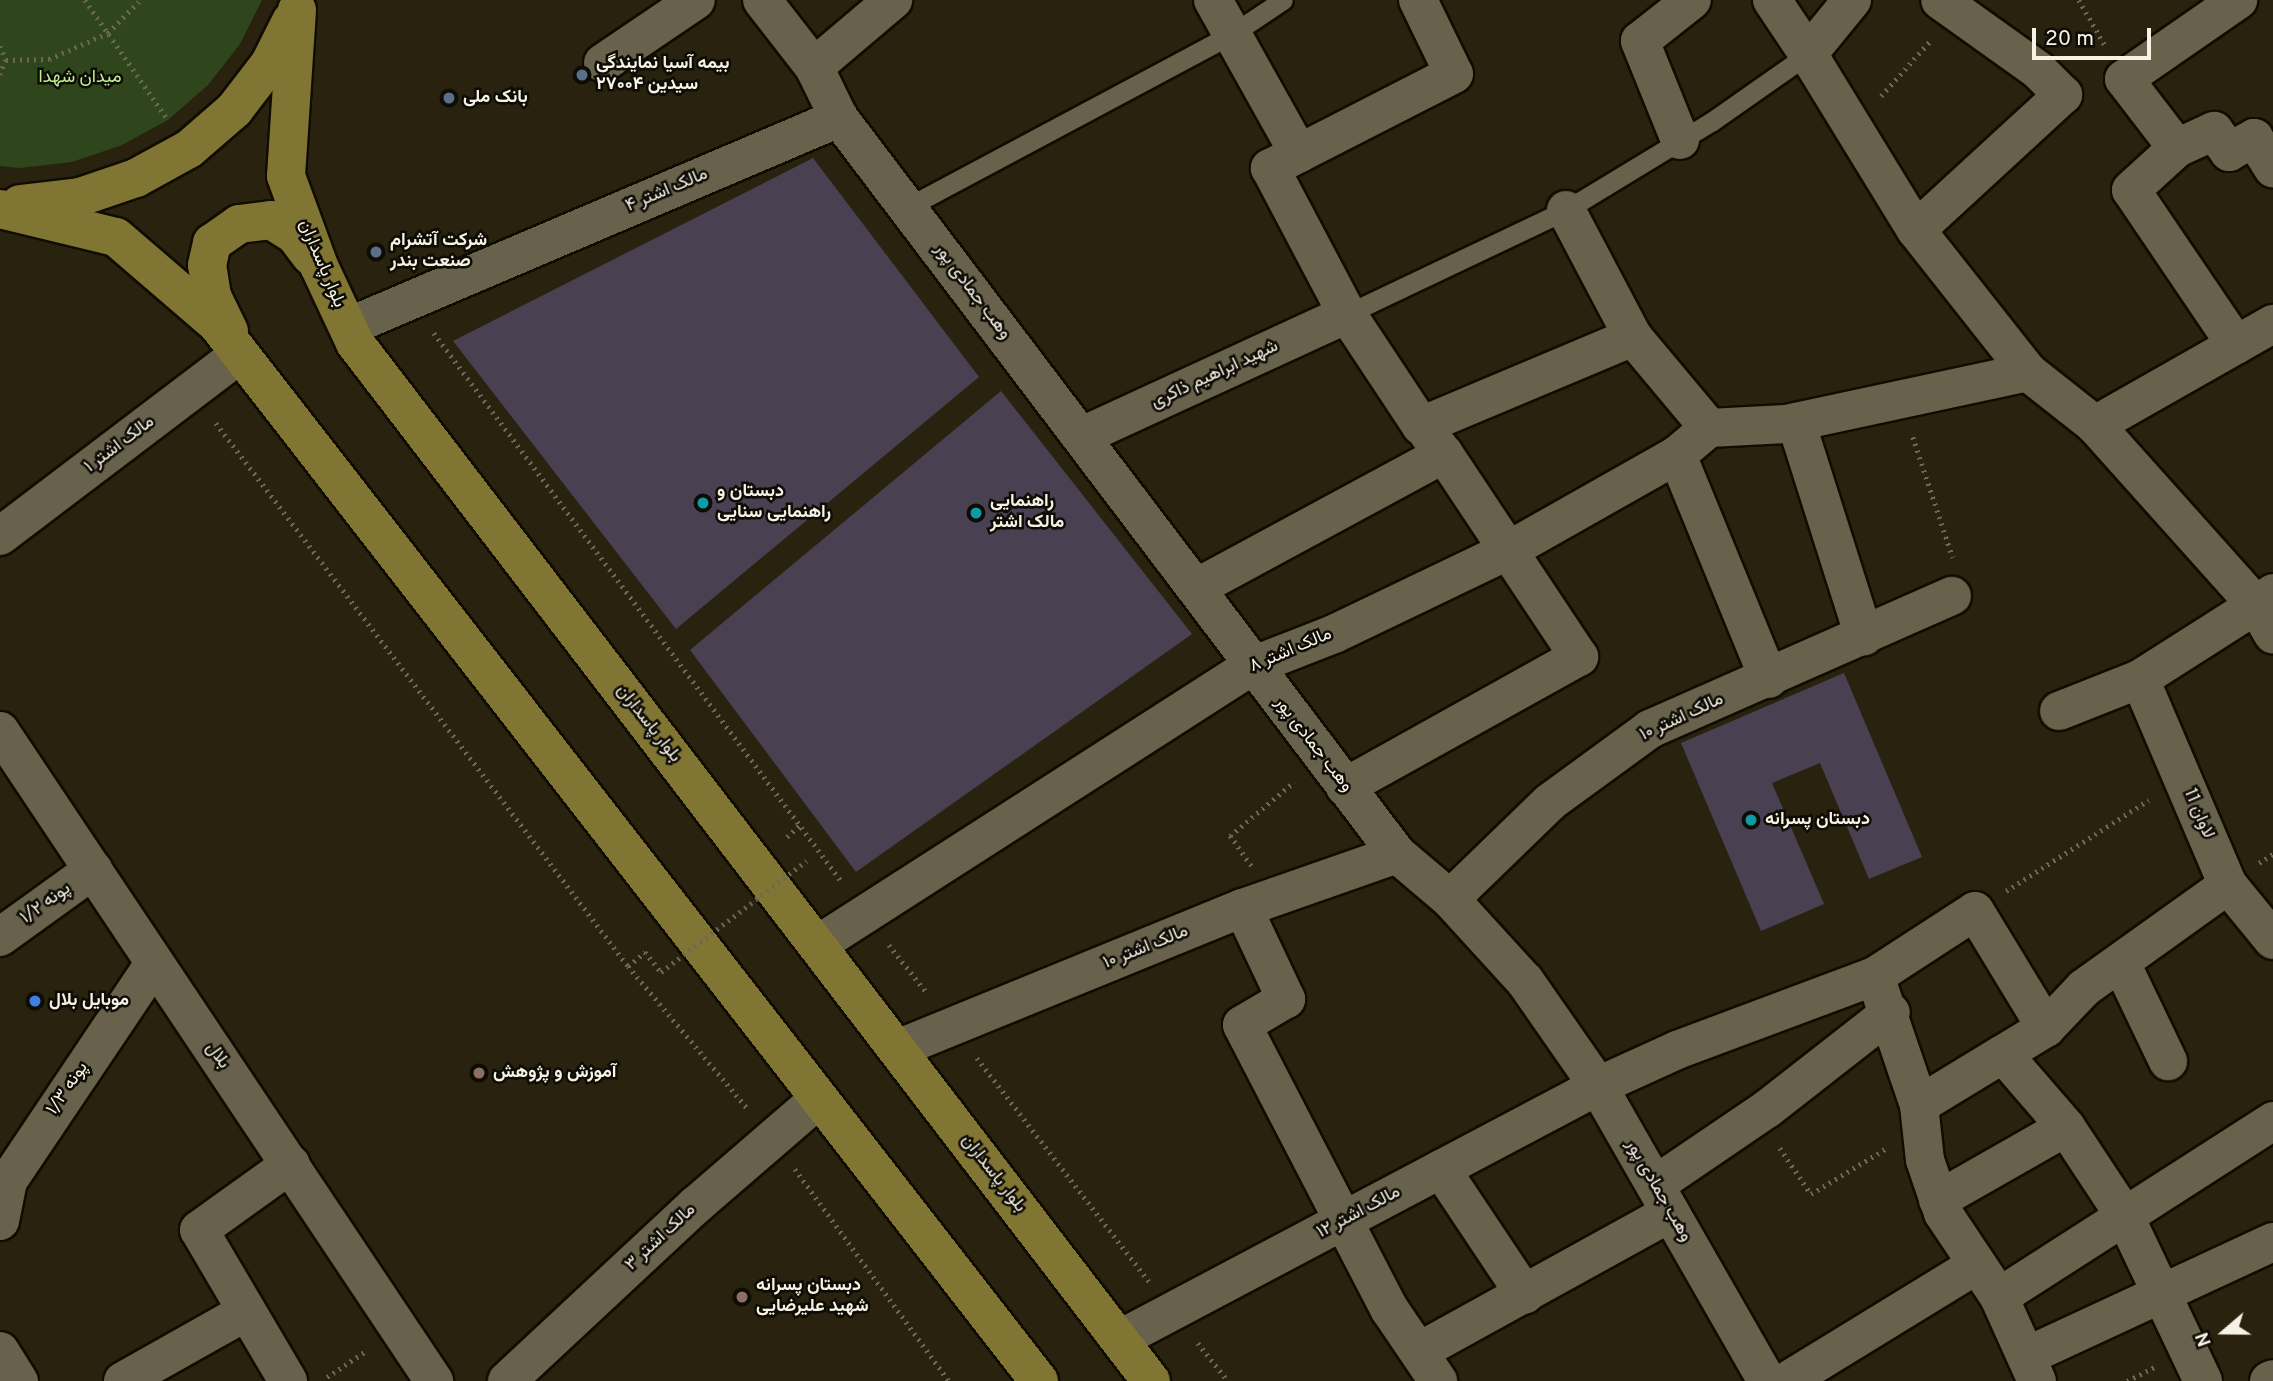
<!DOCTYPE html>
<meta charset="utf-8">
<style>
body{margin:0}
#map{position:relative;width:2273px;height:1381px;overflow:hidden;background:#28220f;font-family:Overpass,Vazirmatn,sans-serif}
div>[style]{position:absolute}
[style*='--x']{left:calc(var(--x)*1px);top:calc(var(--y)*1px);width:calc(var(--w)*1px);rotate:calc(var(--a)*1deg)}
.green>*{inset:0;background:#2f451c}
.building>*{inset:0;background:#494052}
.path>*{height:4.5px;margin-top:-2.25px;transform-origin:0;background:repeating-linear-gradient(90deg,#6c6756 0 2px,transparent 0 7px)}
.roads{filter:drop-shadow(2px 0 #110c00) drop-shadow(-2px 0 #110c00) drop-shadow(0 2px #110c00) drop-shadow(0 -2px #110c00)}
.service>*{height:19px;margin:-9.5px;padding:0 9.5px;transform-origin:9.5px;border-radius:9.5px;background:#68624c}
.minor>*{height:38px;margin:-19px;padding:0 19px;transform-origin:19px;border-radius:19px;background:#68624c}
.tertiary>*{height:38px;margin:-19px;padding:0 19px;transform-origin:19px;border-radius:19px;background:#68624c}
.primary>*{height:38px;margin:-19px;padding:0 19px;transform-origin:19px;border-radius:19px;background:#817533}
.path-bridge>*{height:4.5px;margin-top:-2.25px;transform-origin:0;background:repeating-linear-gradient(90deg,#6c6756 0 2px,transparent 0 7px)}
.dots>*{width:19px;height:19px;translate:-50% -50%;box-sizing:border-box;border:4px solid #0e0c05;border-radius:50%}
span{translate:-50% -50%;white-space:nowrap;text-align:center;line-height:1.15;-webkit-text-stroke:5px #0e0c05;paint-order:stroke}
.poi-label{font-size:18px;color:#f6f3e6;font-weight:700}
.left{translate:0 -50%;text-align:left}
.park-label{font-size:18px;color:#bbf190}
.street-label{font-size:18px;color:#f6f3e6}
.north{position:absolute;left:2189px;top:1297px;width:70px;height:70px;-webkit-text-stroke:5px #0e0c05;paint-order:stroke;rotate:250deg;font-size:19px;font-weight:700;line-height:28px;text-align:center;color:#f6f3e6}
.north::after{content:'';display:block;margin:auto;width:24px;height:32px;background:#f6f3e6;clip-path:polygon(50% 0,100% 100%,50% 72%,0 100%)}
.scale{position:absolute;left:2032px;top:28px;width:119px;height:32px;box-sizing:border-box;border:4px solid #f6f3e6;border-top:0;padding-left:9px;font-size:21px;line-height:24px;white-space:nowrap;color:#f6f3e6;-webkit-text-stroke:5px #0e0c05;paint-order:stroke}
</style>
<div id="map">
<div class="green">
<div style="clip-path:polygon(0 0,262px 0,240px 44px,208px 85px,168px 120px,122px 145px,72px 162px,20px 168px,0 166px)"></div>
</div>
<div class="building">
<div style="clip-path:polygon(813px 158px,979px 377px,676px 629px,453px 341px)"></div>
<div style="clip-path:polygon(1001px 391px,1192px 634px,856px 872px,690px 650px)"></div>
<div style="clip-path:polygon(1844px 673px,1922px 857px,1869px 879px,1820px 763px,1772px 783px,1824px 904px,1761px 931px,1681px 743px)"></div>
</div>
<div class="path">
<div style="--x:85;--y:0;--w:142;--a:55.3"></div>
<div style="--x:2079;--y:0;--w:52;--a:60"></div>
<div style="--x:0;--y:46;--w:15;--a:67"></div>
<div style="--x:6;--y:60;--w:16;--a:112"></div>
<div style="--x:6;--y:60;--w:43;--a:-1.3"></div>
<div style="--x:49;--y:59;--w:64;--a:-23.8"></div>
<div style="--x:108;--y:33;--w:46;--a:-45.9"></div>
<div style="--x:1881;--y:96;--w:75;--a:-48.2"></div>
<div style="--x:434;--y:333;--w:684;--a:53.38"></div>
<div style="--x:216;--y:423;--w:682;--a:52.81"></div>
<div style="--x:628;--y:966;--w:188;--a:50"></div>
<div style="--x:1913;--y:437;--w:127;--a:71.7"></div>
<div style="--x:787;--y:837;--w:18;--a:-43"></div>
<div style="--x:2259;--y:863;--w:17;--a:-33"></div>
<div style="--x:1251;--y:866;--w:37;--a:-125"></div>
<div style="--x:1230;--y:836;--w:84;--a:-40.2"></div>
<div style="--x:2006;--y:891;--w:169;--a:-32.5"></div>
<div style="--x:889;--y:945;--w:61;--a:51.6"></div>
<div style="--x:628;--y:966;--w:22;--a:-39"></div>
<div style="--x:645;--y:952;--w:26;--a:51"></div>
<div style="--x:977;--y:1058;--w:282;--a:52.4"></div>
<div style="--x:1780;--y:1148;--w:55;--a:56"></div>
<div style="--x:1811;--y:1194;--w:87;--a:-31.3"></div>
<div style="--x:795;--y:1169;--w:262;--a:54"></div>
<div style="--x:1198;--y:1343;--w:48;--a:51.7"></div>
<div style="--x:327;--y:1377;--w:47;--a:-33.7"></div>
<div style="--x:2127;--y:1381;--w:31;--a:-27"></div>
</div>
<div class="roads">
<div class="service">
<div style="--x:908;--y:207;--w:367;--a:-28.1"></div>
<div style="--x:1232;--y:34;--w:61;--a:-33.7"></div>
<div style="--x:1347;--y:314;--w:242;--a:-25.4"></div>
<div style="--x:1566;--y:210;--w:170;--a:-31.3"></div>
<div style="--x:1711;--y:122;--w:118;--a:-35"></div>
</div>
<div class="minor">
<div style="--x:762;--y:0;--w:85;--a:52.2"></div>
<div style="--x:1213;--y:0;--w:176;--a:60.8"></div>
<div style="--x:1418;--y:0;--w:82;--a:64.1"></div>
<div style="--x:1454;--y:74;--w:207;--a:152.9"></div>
<div style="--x:1270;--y:168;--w:165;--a:62.2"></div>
<div style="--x:1347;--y:314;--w:134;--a:56.5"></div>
<div style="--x:1421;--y:426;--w:230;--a:-22.8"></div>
<div style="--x:1633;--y:337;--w:119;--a:50.1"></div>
<div style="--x:1772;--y:0;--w:65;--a:56.3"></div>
<div style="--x:603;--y:63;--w:112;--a:-34.1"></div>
<div style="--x:839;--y:118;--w:57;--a:-116.1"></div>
<div style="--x:814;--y:67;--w:104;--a:-40.3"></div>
<div style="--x:1680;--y:140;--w:107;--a:-112"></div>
<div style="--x:1640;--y:41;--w:66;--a:-38.3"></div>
<div style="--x:2177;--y:148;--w:41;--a:-24.7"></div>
<div style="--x:2214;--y:131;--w:26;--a:54"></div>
<div style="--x:2229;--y:152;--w:29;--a:-29"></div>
<div style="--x:2254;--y:138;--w:36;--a:58"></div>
<div style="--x:1566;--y:210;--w:144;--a:62.2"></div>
<div style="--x:1916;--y:230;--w:200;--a:-42.6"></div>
<div style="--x:2063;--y:95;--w:35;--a:-135"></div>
<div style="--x:2038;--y:70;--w:120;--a:-144.5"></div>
<div style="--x:2236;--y:345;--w:187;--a:-124.1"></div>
<div style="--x:2131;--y:190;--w:62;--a:-42.4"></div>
<div style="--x:2177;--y:148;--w:87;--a:-127.5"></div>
<div style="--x:2124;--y:79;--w:139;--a:-34.7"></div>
<div style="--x:1796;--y:422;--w:225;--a:72.4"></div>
<div style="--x:2095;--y:425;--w:205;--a:-29.6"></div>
<div style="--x:1709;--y:428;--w:77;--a:-3"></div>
<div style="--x:1786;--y:424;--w:248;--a:-12.1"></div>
<div style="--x:1082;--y:436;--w:292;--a:-24.7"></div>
<div style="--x:1677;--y:455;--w:242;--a:67.7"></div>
<div style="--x:0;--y:536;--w:301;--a:-37.2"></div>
<div style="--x:1196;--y:588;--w:282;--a:-28.4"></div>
<div style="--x:1444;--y:454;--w:24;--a:-128"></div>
<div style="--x:2256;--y:605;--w:34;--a:60"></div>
<div style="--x:2059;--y:711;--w:87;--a:-21.6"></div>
<div style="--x:1345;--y:787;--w:268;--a:-29.1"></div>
<div style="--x:1579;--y:657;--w:244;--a:-123.6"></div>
<div style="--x:1450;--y:899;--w:139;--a:-44.1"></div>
<div style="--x:1550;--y:802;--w:124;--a:-36.1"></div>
<div style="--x:1650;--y:729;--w:330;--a:-23.8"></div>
<div style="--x:1243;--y:908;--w:101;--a:64.7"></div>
<div style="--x:1286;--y:999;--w:51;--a:149.4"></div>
<div style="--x:1242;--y:1025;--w:321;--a:62.6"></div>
<div style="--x:1390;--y:1310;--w:86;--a:55.9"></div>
<div style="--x:0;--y:937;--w:115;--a:-35.8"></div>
<div style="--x:817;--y:945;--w:517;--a:-32.68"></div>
<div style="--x:1252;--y:666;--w:88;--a:-21.3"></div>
<div style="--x:1334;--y:634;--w:194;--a:-25.6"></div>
<div style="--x:1509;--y:550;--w:193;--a:-29.5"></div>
<div style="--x:1677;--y:455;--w:42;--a:-40.2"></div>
<div style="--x:2121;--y:963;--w:109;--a:64.4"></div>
<div style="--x:1875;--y:976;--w:136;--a:71.2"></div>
<div style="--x:1919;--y:1105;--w:55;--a:83.8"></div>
<div style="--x:1925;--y:1160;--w:56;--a:71.2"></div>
<div style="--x:1943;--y:1213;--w:101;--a:56.3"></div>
<div style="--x:1999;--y:1297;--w:92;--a:65.7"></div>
<div style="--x:897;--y:1049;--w:374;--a:-22.2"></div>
<div style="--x:1243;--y:908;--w:163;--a:-19.3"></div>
<div style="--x:1919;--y:1105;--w:98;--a:-31.3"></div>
<div style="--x:1441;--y:1169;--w:151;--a:56.3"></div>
<div style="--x:1655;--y:1185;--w:135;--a:-34.2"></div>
<div style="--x:1767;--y:1109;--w:157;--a:-38"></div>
<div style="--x:1938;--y:1200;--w:147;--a:-29.7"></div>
<div style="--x:0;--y:1221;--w:41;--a:-78.7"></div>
<div style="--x:8;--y:1181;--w:260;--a:-56.1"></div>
<div style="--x:1999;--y:1297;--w:326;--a:-32.7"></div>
<div style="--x:1120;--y:1339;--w:541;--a:-27.89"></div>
<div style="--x:1598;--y:1086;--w:87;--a:-24.5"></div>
<div style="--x:1677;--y:1050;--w:211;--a:-20.5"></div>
<div style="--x:1875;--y:976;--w:119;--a:-33"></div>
<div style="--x:1975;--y:911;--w:137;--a:58.7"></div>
<div style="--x:0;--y:1351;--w:36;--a:58"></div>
<div style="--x:1420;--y:1351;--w:286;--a:-28.9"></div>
<div style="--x:2027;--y:1356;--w:271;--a:-24.9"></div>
<div style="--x:123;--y:1381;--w:142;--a:-29.4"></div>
<div style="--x:288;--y:1381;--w:175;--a:-120.5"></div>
<div style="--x:199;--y:1230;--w:113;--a:-35.7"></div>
<div style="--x:507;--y:1381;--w:258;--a:-43"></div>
<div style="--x:696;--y:1205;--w:162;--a:-40.8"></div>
<div style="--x:1787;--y:1381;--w:220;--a:-31.5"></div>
<div style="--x:2203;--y:1381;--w:184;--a:-115.4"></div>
<div style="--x:2124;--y:1215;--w:105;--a:-123.4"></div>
<div style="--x:2066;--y:1127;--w:96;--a:-130.8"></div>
<div style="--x:2003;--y:1054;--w:50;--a:-31.2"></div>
<div style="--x:2046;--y:1028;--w:55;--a:-46.5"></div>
<div style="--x:2084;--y:988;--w:177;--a:-35.6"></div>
<div style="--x:2269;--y:1381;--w:4;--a:-27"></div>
</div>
<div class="tertiary">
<div style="--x:1852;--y:0;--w:70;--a:129.2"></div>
<div style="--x:1808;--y:54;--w:206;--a:58.5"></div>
<div style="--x:1916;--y:230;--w:181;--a:51.7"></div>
<div style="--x:2028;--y:372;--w:85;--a:38.3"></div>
<div style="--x:2095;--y:425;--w:241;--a:48.2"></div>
<div style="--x:2256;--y:605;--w:21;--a:-35"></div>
<div style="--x:348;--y:327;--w:534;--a:-23.06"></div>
<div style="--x:839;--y:118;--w:924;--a:52.83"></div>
<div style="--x:1397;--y:854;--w:70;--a:40.3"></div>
<div style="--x:1450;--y:899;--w:111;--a:47.6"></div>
<div style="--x:1525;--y:981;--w:128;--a:55.2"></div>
<div style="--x:1598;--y:1086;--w:340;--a:60.2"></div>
<div style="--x:2256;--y:605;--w:138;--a:147.5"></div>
<div style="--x:2140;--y:679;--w:224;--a:66.9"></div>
<div style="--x:2228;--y:885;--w:71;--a:50.7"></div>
<div style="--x:0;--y:731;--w:782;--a:56.27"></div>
</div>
<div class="primary">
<div style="--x:297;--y:10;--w:166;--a:93.8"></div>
<div style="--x:286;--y:176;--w:96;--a:69.9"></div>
<div style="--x:319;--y:266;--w:85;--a:64.9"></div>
<div style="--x:355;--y:343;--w:1308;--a:52.52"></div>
<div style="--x:20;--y:204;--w:60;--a:-6.7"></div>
<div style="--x:80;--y:197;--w:59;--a:-18.7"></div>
<div style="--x:136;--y:178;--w:60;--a:-28.7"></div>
<div style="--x:189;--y:149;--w:60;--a:-40.9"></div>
<div style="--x:234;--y:110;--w:59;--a:-52.5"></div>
<div style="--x:270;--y:63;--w:47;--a:-63.4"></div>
<div style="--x:0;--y:209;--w:119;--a:13.6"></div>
<div style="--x:116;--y:237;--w:133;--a:40.7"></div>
<div style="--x:217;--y:324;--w:1339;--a:52.13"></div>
<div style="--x:229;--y:331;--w:39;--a:-116"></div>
<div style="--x:212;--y:296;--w:31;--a:-99"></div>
<div style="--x:207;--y:265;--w:23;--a:-77"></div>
<div style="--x:212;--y:243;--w:33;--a:-35"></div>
<div style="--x:239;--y:224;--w:32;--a:-7"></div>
<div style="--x:271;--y:220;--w:28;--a:32"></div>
<div style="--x:295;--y:235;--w:26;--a:53"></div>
</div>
</div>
<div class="path-bridge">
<div style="--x:661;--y:972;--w:183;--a:-37.4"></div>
</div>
<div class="dots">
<div style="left:582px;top:75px;background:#5c6f8a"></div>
<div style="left:449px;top:98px;background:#5c6f8a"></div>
<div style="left:376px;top:252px;background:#5c6f8a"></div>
<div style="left:703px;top:503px;background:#0f9aa8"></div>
<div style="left:976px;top:513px;background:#0f9aa8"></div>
<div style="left:1751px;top:820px;background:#0f9aa8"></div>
<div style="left:35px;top:1001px;background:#3f7fe0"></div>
<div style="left:479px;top:1073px;background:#8d6e63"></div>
<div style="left:742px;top:1297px;background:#8d6e63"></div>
</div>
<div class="poi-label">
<span class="left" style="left:596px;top:75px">بیمه آسیا نمایندگی<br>سیدین ۲۷۰۰۴</span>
<span class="left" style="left:463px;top:98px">بانک ملی</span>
<span class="left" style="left:390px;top:252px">شرکت آتشرام<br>صنعت بندر</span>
<span class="left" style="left:717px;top:503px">دبستان و<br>راهنمایی سنایی</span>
<span class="left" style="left:990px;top:513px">راهنمایی<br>مالک اشتر</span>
<span class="left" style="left:1765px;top:820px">دبستان پسرانه</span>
<span class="left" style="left:49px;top:1001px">موبایل بلال</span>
<span class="left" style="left:493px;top:1073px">آموزش و پژوهش</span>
<span class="left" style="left:756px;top:1297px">دبستان پسرانه<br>شهید علیرضایی</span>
</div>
<div class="park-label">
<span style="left:80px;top:78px">میدان شهدا</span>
</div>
<div class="street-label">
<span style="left:667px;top:191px;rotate:-23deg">مالک اشتر ۴</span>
<span style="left:321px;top:264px;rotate:67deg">بلوار پاسداران</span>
<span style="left:972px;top:292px;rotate:53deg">وهب جمادی پور</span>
<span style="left:1215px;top:375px;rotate:-25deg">شهید ابراهیم ذاکری</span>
<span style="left:120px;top:445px;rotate:-37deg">مالک اشتر ۱</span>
<span style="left:1291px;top:651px;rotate:-23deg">مالک اشتر ۸</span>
<span style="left:1682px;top:718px;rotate:-25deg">مالک اشتر ۱۰</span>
<span style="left:648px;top:724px;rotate:52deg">بلوار پاسداران</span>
<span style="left:1313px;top:745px;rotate:52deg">وهب جمادی پور</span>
<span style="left:2198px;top:814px;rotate:67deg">لاوان 11</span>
<span style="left:46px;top:904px;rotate:-36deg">پونه ۱/۲</span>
<span style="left:1146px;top:948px;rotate:-22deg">مالک اشتر ۱۰</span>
<span style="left:217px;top:1056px;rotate:55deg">بلال</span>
<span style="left:68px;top:1089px;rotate:-56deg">پونه ۱/۳</span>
<span style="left:993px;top:1174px;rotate:52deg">بلوار پاسداران</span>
<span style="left:1658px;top:1191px;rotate:60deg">وهب جمادی پور</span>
<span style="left:1359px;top:1213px;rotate:-28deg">مالک اشتر ۱۲</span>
<span style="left:661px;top:1238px;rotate:-43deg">مالک اشتر ۳</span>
</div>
<div class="north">N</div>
<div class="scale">20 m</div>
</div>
